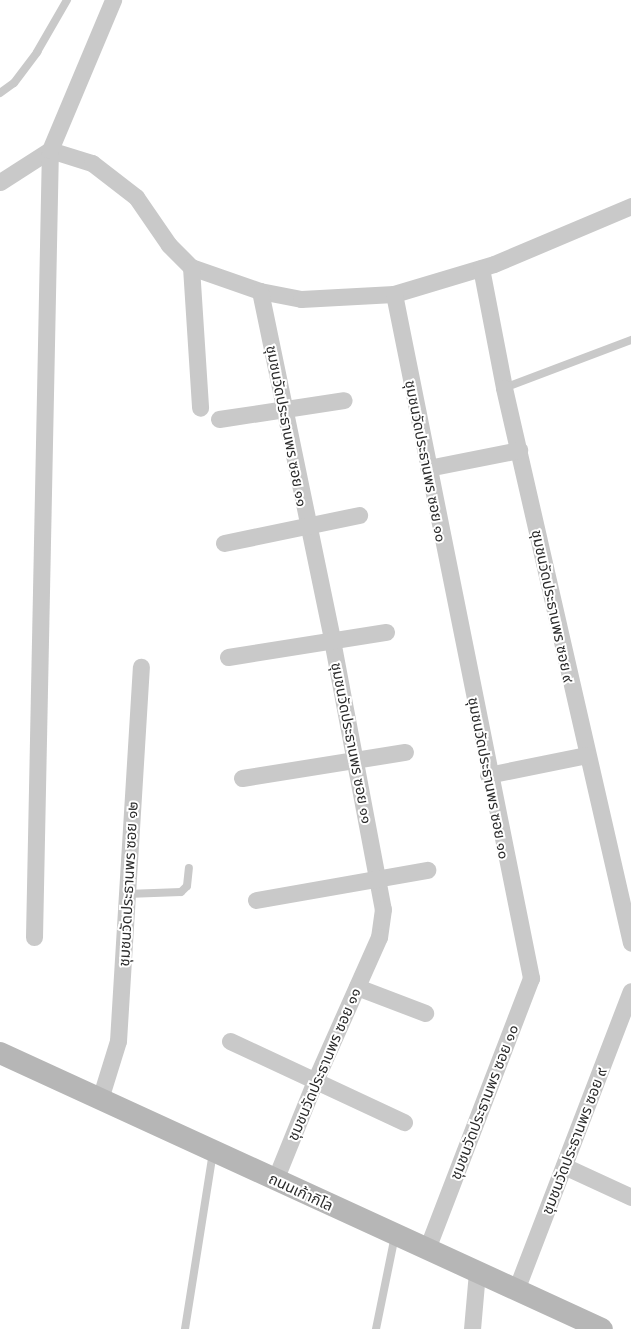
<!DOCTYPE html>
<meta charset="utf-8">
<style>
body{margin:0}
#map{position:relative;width:631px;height:1329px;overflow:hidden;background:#fff;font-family:Mulish,"Noto Sans Thai",sans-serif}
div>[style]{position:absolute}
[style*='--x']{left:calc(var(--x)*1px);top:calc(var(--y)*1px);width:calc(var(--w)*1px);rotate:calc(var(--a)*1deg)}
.lane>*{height:8px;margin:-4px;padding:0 4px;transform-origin:4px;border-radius:4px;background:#c9c9c9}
.street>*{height:17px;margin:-8.5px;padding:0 8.5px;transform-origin:8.5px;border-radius:8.5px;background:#c9c9c9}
.secondary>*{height:22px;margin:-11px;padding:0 11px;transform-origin:11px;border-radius:11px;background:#b6b6b6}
span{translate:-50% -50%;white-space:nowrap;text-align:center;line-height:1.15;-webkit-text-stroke:4px #fff;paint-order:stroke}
.street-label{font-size:15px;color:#2c2c2c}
</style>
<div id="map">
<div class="lane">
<div style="--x:0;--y:93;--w:17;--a:-36"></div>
<div style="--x:14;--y:83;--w:39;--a:-53"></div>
<div style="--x:37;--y:52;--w:60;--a:-60"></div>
<div style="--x:504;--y:388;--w:136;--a:-20.7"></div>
<div style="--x:127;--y:894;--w:54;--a:-2.1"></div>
<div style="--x:181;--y:892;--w:8;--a:-45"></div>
<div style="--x:187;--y:886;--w:18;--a:-84"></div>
<div style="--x:185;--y:1329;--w:179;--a:-81"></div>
<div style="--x:376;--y:1329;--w:95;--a:-78.5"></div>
</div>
<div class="street">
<div style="--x:0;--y:182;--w:59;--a:-32.6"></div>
<div style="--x:50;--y:150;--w:44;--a:17.2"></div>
<div style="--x:92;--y:163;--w:56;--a:37.7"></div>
<div style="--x:136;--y:197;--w:58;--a:55.5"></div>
<div style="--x:169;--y:245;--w:31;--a:45"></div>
<div style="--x:191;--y:267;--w:73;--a:19.2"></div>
<div style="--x:260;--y:291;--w:42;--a:11"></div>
<div style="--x:301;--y:299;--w:93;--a:-3.1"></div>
<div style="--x:394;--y:294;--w:104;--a:-16.7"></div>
<div style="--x:494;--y:264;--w:149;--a:-22.9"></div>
<div style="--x:191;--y:267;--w:141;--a:86.3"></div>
<div style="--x:481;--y:268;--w:122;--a:79.1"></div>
<div style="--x:504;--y:388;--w:569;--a:77.11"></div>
<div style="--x:260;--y:291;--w:356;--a:78.3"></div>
<div style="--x:332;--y:640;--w:274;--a:79.3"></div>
<div style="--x:383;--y:909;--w:28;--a:98"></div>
<div style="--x:379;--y:937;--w:158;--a:114"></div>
<div style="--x:315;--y:1081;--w:107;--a:112"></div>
<div style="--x:394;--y:294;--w:698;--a:78.67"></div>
<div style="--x:531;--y:978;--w:290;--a:111"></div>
<div style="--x:219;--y:419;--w:126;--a:-8.6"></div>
<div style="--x:428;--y:468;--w:93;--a:-11.2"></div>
<div style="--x:224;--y:543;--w:138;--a:-11.7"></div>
<div style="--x:228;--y:657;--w:160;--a:-9"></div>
<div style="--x:488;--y:775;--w:100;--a:-11.5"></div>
<div style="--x:242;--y:778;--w:165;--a:-9.1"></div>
<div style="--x:256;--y:900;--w:174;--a:-10"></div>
<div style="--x:34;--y:937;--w:787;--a:-88.84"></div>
<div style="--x:50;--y:150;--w:163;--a:-67.2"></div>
<div style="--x:357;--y:987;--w:73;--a:20.9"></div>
<div style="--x:230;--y:1041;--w:192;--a:25"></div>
<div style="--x:100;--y:1099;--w:61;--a:-72.8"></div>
<div style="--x:118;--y:1041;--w:375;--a:-86.5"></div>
<div style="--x:564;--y:1166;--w:74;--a:24.8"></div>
<div style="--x:516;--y:1290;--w:320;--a:-69"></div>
<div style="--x:472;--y:1329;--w:57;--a:-85"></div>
</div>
<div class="secondary">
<div style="--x:0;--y:1053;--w:662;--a:24.63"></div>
</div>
<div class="street-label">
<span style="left:287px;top:426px;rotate:79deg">ชุมชนวัดประธานพร ซอย ๑๑</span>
<span style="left:426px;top:461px;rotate:79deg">ชุมชนวัดประธานพร ซอย ๑๐</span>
<span style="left:553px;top:606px;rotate:78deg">ชุมชนวัดประธานพร ซอย ๙</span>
<span style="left:352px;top:743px;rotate:79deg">ชุมชนวัดประธานพร ซอย ๑๑</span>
<span style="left:489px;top:778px;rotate:79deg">ชุมชนวัดประธานพร ซอย ๑๐</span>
<span style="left:128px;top:884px;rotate:-87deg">ชุมชนวัดประธานพร ซอย ๑๒</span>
<span style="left:324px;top:1064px;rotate:-67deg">ชุมชนวัดประธานพร ซอย ๑๑</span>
<span style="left:484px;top:1102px;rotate:-69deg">ชุมชนวัดประธานพร ซอย ๑๐</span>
<span style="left:574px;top:1141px;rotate:-69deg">ชุมชนวัดประธานพร ซอย ๙</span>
<span style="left:301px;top:1192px;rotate:25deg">ถนนเก้ากิโล</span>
</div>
</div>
